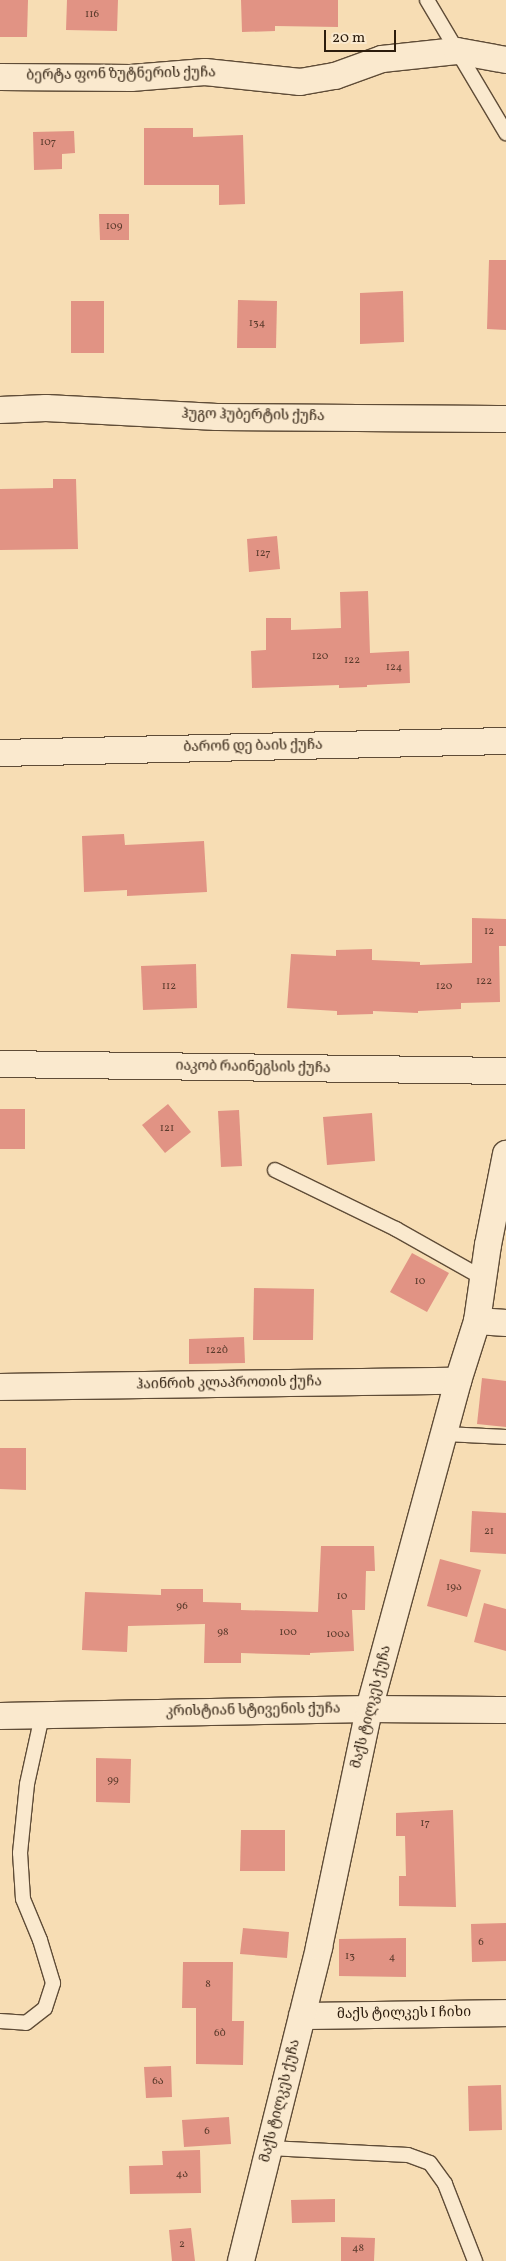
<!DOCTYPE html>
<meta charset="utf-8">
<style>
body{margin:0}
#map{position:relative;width:506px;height:2261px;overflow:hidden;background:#f7ddb4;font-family:Vollkorn,"Noto Serif Georgian",serif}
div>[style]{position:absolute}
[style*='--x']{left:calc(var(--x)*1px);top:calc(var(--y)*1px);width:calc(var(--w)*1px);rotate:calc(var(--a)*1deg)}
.building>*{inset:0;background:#e19384}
.roads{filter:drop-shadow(1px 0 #5f4c37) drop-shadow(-1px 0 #5f4c37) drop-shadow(0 1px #5f4c37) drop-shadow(0 -1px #5f4c37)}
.service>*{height:14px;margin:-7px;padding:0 7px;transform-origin:7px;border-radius:7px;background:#fae9ce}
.minor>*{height:26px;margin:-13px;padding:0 13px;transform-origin:13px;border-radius:13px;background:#fae9ce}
span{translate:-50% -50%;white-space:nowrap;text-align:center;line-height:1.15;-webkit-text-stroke:4.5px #fae9ce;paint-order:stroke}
.number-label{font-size:11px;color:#593a2b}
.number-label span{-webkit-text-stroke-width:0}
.street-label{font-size:14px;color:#2c1c0d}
.scale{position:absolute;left:324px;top:30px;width:72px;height:22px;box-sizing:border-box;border:2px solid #2c1c0d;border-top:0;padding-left:6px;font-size:15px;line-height:18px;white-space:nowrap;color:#2c1c0d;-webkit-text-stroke:4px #fae9ce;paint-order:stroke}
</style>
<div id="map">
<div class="building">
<div style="clip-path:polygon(0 0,28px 0,27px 37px,0 37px)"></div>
<div style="clip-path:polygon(67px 0,118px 0,117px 31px,66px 30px)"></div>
<div style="clip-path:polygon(241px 0,338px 0,338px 27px,275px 26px,275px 31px,242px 32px)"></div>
<div style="clip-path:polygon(144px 128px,193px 128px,193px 137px,243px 135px,245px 204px,219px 205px,219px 185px,144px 185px)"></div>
<div style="clip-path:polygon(74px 131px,75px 153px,62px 154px,62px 169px,34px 170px,33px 132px)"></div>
<div style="clip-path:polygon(99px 214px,129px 214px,129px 240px,100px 240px)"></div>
<div style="clip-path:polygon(489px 260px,506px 260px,506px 330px,487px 329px)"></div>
<div style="clip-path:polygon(403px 291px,404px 342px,360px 344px,360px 293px)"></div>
<div style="clip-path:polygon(238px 300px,277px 301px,276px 348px,237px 348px)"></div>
<div style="clip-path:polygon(71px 301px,104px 301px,104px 353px,71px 353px)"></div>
<div style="clip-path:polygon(53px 479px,76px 479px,78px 549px,0 550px,0 489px,53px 488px)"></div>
<div style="clip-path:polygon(277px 536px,280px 569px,249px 572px,247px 539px)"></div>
<div style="clip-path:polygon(368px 591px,370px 653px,409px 651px,410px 683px,367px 685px,367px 687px,339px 688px,339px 685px,252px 688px,251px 651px,266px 650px,266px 618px,291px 618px,291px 630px,341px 628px,340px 592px)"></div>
<div style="clip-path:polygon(124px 834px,125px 845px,204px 841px,207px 892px,127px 896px,127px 890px,84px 892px,82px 836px)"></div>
<div style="clip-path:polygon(472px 918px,506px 919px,506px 946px,499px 946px,500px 1002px,461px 1003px,461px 1009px,418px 1011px,418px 1013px,373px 1011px,373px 1014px,337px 1015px,337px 1011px,287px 1008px,291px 954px,336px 956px,336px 950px,372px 949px,372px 960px,420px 962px,420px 965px,472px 963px)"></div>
<div style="clip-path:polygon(196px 964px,197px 1008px,143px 1010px,141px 966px)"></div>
<div style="clip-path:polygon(168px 1104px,191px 1132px,165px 1153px,142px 1125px)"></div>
<div style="clip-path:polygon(0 1109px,25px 1109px,25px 1149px,0 1149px)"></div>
<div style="clip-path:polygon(239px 1110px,242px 1166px,221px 1167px,218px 1111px)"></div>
<div style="clip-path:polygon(372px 1113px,375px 1161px,327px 1165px,323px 1117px)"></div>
<div style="clip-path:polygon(412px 1253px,449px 1273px,427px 1312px,390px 1292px)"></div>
<div style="clip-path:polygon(254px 1288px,314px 1289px,313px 1340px,253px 1340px)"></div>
<div style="clip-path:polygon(244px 1337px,245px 1363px,189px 1364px,189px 1339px)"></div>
<div style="clip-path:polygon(482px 1378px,506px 1381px,506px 1427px,477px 1424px)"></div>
<div style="clip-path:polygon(0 1448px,26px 1448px,26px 1490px,0 1489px)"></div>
<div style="clip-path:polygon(472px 1511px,506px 1513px,506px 1554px,470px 1552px)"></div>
<div style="clip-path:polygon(321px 1546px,374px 1546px,375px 1571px,366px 1571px,365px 1610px,352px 1610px,354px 1651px,310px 1653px,310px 1655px,241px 1653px,241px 1663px,204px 1663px,205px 1624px,128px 1626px,127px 1652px,82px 1650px,85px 1592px,161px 1595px,161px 1589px,203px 1589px,203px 1602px,241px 1603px,241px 1610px,318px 1612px)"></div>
<div style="clip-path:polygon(440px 1559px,481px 1570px,467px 1617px,427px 1606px)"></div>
<div style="clip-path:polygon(484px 1603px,506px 1609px,506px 1651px,474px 1642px)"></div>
<div style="clip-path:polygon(96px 1758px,131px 1759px,130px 1803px,96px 1802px)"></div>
<div style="clip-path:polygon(453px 1810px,456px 1907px,399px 1906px,399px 1876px,406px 1876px,405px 1836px,396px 1836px,396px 1813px)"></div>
<div style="clip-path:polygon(241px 1830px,285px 1830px,285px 1871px,240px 1871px)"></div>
<div style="clip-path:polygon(506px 1923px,506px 1961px,472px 1962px,471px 1924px)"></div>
<div style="clip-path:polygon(243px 1928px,289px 1932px,287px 1958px,240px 1954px)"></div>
<div style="clip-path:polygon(406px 1938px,406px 1977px,339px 1976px,339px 1939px)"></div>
<div style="clip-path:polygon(183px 1962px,233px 1962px,232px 2021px,244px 2021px,243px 2065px,196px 2064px,196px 2008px,182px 2008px)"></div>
<div style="clip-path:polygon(171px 2066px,172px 2097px,146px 2098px,144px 2067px)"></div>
<div style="clip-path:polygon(501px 2085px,502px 2130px,469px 2131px,468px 2086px)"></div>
<div style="clip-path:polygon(229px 2117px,231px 2144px,184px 2147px,182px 2120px)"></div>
<div style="clip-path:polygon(200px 2150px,201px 2193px,130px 2194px,129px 2166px,163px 2165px,162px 2151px)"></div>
<div style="clip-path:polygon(335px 2199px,335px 2222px,292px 2223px,291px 2200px)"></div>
<div style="clip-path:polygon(191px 2228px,195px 2261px,172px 2261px,169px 2230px)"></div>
<div style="clip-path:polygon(341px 2237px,375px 2238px,374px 2261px,341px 2261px)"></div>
</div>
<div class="roads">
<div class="service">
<div style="--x:427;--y:0;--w:155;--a:59.3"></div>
<div style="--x:275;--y:1170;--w:135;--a:26"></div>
<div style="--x:396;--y:1229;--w:100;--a:29.4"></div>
<div style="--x:445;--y:1434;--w:61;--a:2.8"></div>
<div style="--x:0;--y:2021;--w:26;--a:4"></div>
<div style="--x:26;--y:2023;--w:24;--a:-38"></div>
<div style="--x:45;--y:2008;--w:26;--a:-72"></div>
<div style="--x:53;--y:1983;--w:45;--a:-106.8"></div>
<div style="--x:40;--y:1940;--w:44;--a:-112.5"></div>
<div style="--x:23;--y:1899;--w:46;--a:-93.7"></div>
<div style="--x:20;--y:1853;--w:69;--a:-84.2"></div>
<div style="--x:27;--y:1784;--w:70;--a:-77.6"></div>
<div style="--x:269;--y:2148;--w:139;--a:2.9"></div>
<div style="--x:408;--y:2155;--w:23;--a:20"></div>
<div style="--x:430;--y:2163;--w:26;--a:54"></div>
<div style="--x:445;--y:2184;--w:83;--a:68.7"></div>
</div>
<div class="minor">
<div style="--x:0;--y:77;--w:131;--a:0.4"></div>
<div style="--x:131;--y:78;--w:74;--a:-4.6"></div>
<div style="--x:205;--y:72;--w:96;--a:6"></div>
<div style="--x:300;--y:82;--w:36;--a:-10"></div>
<div style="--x:335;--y:76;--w:50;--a:-19.9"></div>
<div style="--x:382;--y:59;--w:75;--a:-6.1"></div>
<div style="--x:457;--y:51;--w:50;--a:10.4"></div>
<div style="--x:0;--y:410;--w:46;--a:-2.5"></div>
<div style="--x:46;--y:408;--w:171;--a:3"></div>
<div style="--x:217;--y:417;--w:289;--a:0.4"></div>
<div style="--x:0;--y:753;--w:506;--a:-1.36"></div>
<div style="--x:0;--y:1064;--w:506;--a:0.79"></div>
<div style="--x:477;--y:1321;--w:29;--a:4"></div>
<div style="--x:0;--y:1387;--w:458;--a:-0.8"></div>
<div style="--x:0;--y:1716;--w:369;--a:-1.1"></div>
<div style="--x:369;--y:1709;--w:137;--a:0.4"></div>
<div style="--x:302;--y:2016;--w:204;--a:-0.8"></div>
<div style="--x:241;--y:2261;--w:324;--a:-76"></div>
<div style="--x:319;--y:1947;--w:243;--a:-78.1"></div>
<div style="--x:369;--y:1709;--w:340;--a:-74.8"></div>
<div style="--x:458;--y:1381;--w:63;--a:-72.4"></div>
<div style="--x:477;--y:1321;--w:77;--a:-81.8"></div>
<div style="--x:488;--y:1245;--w:93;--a:-78.8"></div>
</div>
</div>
<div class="number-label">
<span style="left:92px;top:15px">116</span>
<span style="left:48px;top:143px">107</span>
<span style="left:114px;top:227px">109</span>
<span style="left:257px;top:324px">134</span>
<span style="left:263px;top:554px">127</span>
<span style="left:320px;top:657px">120</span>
<span style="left:352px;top:661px">122</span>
<span style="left:394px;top:668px">124</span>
<span style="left:489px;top:932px">12</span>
<span style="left:484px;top:982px">122</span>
<span style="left:169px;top:987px">112</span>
<span style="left:444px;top:987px">120</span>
<span style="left:167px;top:1129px">121</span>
<span style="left:420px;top:1282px">10</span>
<span style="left:217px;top:1351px">122ბ</span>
<span style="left:489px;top:1532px">21</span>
<span style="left:454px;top:1588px">19ა</span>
<span style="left:342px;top:1597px">10</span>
<span style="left:182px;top:1607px">96</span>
<span style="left:223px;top:1633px">98</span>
<span style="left:288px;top:1633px">100</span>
<span style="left:338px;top:1635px">100ა</span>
<span style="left:113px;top:1781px">99</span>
<span style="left:425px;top:1824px">17</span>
<span style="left:481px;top:1943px">6</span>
<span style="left:350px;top:1957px">13</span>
<span style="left:392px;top:1958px">4</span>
<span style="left:208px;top:1985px">8</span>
<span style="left:220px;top:2034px">6ბ</span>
<span style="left:158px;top:2082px">6ა</span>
<span style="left:207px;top:2132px">6</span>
<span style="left:182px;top:2175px">4ა</span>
<span style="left:182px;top:2245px">2</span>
<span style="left:358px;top:2249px">48</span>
</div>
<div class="street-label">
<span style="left:121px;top:75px;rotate:-1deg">ბერტა ფონ ზუტნერის ქუჩა</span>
<span style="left:253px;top:416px;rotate:1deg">ჰუგო ჰუბერტის ქუჩა</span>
<span style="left:253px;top:747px;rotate:-1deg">ბარონ დე ბაის ქუჩა</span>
<span style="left:253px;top:1068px;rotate:1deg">იაკობ რაინეგსის ქუჩა</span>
<span style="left:229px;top:1384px;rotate:-1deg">ჰაინრიხ კლაპროთის ქუჩა</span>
<span style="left:372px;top:1707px;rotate:-76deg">მაქს ტილკეს ქუჩა</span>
<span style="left:253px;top:1711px;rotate:-1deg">კრისტიან სტივენის ქუჩა</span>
<span style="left:404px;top:2014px;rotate:-1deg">მაქს ტილკეს I ჩიხი</span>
<span style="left:281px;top:2101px;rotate:-76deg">მაქს ტილკეს ქუჩა</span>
</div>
<div class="scale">20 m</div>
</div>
